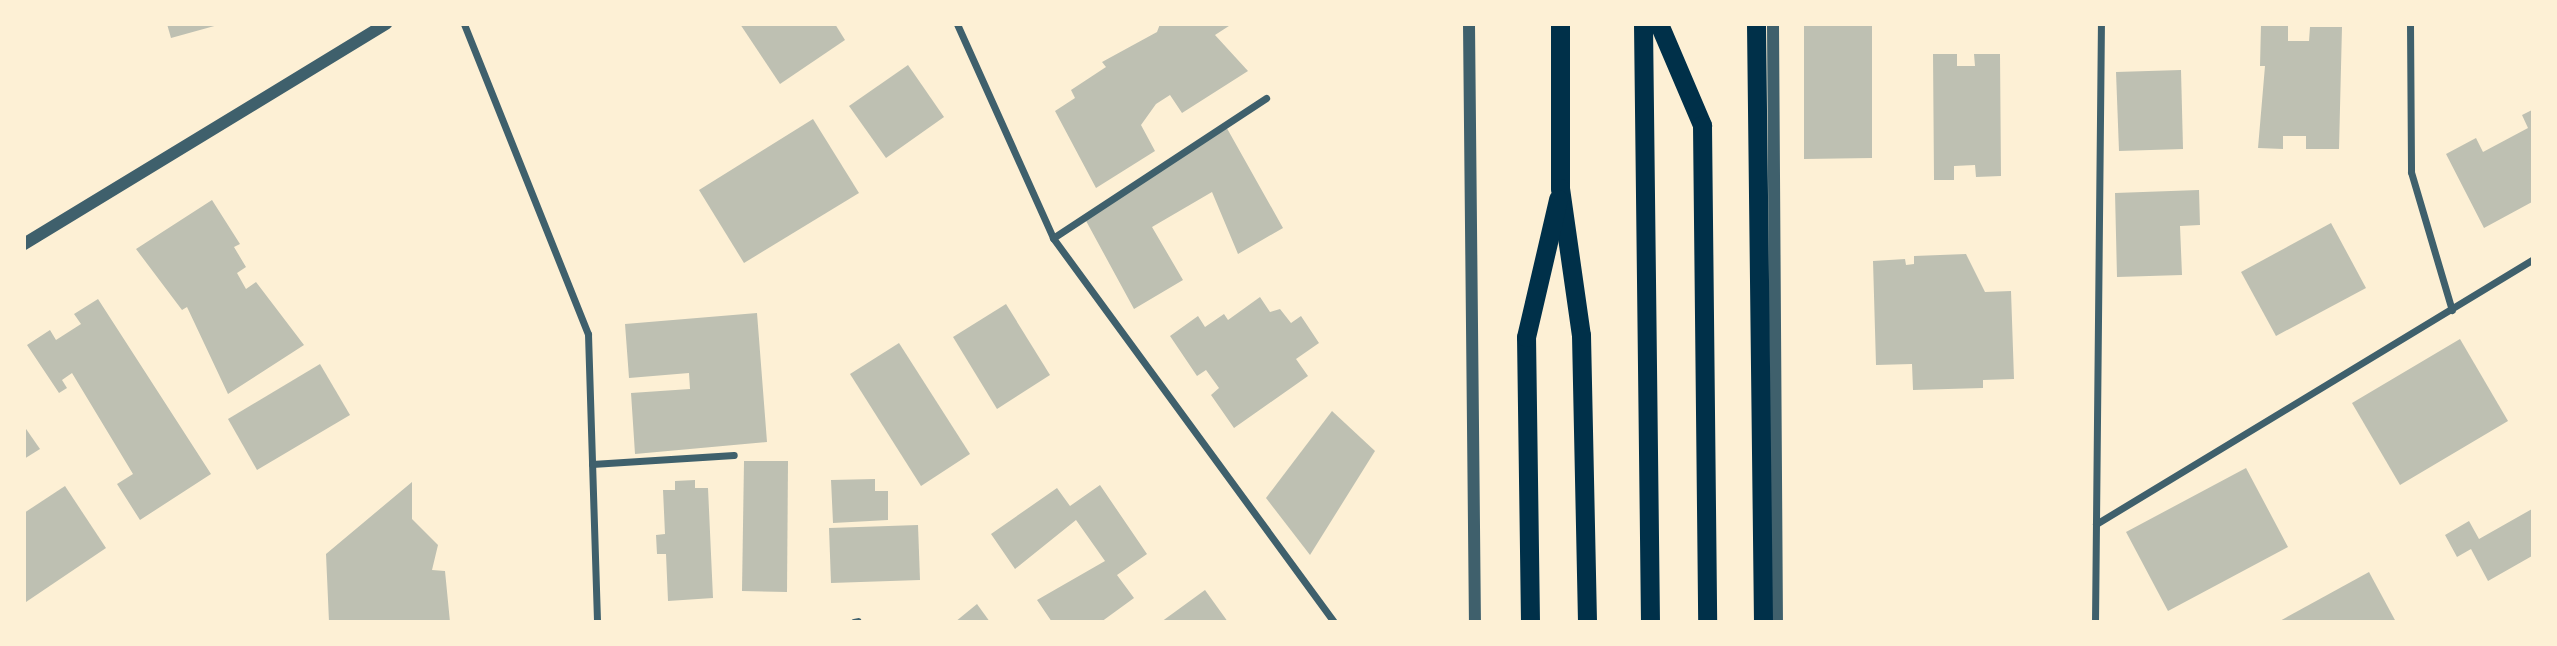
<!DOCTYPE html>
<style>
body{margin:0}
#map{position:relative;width:2557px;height:646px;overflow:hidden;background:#fdf0d5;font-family:Mulish,sans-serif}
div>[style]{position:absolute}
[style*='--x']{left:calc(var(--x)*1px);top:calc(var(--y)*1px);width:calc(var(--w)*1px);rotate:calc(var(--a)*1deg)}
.building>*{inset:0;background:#bec0b2}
.minor>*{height:7px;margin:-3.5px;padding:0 3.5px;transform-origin:3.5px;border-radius:3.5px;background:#3f606c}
.tertiary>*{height:12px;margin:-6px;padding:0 6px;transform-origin:6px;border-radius:6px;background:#3f606c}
.trunk>*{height:19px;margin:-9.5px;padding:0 9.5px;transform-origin:9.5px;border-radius:9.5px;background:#003049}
span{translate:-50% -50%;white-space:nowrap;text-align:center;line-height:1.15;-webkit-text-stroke:5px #fdf0d5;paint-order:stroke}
.frame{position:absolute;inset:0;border:26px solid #fdf0d5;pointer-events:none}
</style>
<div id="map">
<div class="building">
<div style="clip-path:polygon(167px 24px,218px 24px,218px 25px,171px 38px)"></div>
<div style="clip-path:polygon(740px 24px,835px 24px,845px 40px,780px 84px)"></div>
<div style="clip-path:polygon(1160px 24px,1232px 24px,1215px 35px,1248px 71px,1182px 113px,1170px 95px,1156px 104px,1141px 125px,1155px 151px,1096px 188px,1055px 111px,1075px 98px,1071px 90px,1106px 67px,1102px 62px,1157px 32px)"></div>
<div style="clip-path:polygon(1804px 24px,1872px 24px,1872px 158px,1804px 159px)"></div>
<div style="clip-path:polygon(2261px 25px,2288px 26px,2288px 41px,2309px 41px,2310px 27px,2342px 27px,2339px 149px,2306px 149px,2306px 136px,2283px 136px,2283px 149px,2258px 148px,2265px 66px,2260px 66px)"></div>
<div style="clip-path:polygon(1933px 54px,1957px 54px,1957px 66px,1975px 66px,1974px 54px,2000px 54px,2001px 176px,1976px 177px,1975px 165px,1954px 166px,1954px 180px,1934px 180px)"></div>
<div style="clip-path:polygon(908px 65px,944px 117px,886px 158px,849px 106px)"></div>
<div style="clip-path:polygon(2181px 70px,2183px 149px,2119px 151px,2116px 72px)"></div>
<div style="clip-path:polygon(2532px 110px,2532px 202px,2484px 228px,2446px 154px,2476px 138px,2483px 152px,2528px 128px,2522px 115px)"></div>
<div style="clip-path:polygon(813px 119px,859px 193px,744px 263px,699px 190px)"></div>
<div style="clip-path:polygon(1224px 123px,1283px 228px,1238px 254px,1212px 192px,1152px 227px,1183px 280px,1134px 309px,1085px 219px)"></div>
<div style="clip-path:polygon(2199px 190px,2200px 225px,2180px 226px,2182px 275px,2117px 277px,2115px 193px)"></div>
<div style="clip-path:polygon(212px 200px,240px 244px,234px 247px,246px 267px,237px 273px,246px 289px,256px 282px,304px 345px,228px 394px,187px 307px,182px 310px,136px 249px)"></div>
<div style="clip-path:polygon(2331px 223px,2366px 288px,2276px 336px,2241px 272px)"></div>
<div style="clip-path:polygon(1966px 254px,1985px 292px,2011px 291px,2014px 379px,1983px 380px,1983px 388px,1913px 390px,1912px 364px,1876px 365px,1873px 261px,1905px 259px,1906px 265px,1914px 264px,1914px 256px)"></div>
<div style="clip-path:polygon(1260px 297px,1270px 312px,1280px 309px,1291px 323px,1301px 316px,1319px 343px,1296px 359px,1308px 376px,1234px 428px,1211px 395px,1219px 388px,1206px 370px,1197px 376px,1170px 336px,1198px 316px,1205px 327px,1224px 314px,1228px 320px)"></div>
<div style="clip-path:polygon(98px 299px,211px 474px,140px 520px,117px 484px,133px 474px,72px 373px,62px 380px,67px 388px,59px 393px,27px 345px,50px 330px,56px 340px,81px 324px,74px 314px)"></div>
<div style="clip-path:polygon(1006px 304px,1050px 375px,997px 409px,953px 337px)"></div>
<div style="clip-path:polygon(757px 313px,767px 442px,635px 454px,631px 393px,690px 389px,689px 373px,629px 378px,625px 324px)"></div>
<div style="clip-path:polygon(2460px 339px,2508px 421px,2400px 485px,2352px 403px)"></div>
<div style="clip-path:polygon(899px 343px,970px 454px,921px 486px,850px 374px)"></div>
<div style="clip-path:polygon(320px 364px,350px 415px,257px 470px,228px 419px)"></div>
<div style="clip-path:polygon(1332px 411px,1375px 451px,1310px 555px,1266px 498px)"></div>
<div style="clip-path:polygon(24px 426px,40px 449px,24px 459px)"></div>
<div style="clip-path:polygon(744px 461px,788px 461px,787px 592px,742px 591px)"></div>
<div style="clip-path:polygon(2246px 468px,2288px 547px,2168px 611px,2126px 532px)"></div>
<div style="clip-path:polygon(875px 479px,875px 491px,888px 491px,888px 520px,833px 523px,831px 480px)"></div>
<div style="clip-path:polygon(695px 480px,695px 488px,708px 488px,713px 598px,668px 601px,666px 554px,657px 554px,656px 535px,665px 534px,663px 490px,675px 490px,675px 481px)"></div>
<div style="clip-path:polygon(412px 482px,412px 519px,438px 545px,432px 570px,445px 571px,450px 622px,329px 622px,326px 554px)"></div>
<div style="clip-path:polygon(1100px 485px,1147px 554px,1117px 575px,1134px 598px,1101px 622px,1052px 622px,1037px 600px,1105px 561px,1076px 520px,1015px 569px,991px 534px,1057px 488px,1070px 506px)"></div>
<div style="clip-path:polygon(65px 486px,106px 548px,26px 602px,24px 513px)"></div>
<div style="clip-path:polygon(2532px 509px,2532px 556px,2488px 581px,2471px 549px,2457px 557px,2445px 535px,2469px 521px,2479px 539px)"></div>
<div style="clip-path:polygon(918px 525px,920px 580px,831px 583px,829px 528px)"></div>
<div style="clip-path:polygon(2369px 572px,2396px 622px,2278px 622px)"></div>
<div style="clip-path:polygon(1205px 590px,1228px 622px,1161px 622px)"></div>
<div style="clip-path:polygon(977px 604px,990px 622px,955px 622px)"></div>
</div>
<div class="minor">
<div style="--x:464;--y:24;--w:334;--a:68.2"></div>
<div style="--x:588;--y:334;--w:288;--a:88.2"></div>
<div style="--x:957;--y:24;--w:235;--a:65.8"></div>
<div style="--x:1053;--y:238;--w:476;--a:53.8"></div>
<div style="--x:2410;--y:24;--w:148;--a:89.6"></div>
<div style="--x:2411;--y:172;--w:144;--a:73.5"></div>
<div style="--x:1053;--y:238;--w:255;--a:-33.3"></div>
<div style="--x:592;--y:464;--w:142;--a:-3.6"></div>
<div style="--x:2096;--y:524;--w:510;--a:-31.2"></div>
<div style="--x:854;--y:622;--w:4;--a:-14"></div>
<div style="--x:2095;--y:622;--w:598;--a:-89.43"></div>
</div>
<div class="tertiary">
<div style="--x:1469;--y:24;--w:598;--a:89.43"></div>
<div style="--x:1773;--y:24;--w:598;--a:89.62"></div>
<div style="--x:24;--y:244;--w:424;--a:-31.3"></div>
</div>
<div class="trunk">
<div style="--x:1560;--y:24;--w:164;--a:90"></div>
<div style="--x:1560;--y:188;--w:148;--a:81.9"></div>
<div style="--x:1581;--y:335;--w:287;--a:88.8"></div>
<div style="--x:1643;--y:24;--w:598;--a:89.33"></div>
<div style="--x:1659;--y:24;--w:110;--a:66.9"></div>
<div style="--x:1702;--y:125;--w:497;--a:89.4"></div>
<div style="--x:1756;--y:24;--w:598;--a:89.33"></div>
<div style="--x:1530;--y:622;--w:285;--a:-90.8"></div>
<div style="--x:1526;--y:337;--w:142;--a:-76.9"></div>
</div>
<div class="frame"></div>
</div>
